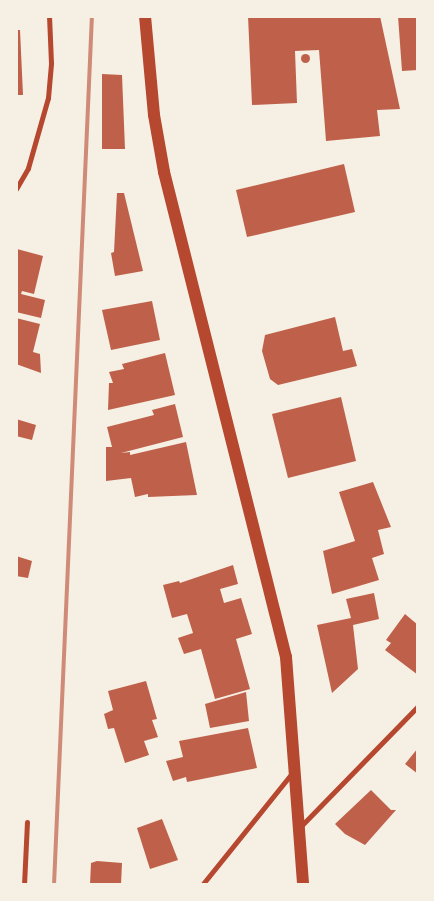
<!DOCTYPE html>
<style>
body{margin:0}
#map{position:relative;width:434px;height:901px;overflow:hidden;background:#f6efe4;font-family:"Exo 2",sans-serif}
div>[style]{position:absolute}
[style*='--x']{left:calc(var(--x)*1px);top:calc(var(--y)*1px);width:calc(var(--w)*1px);rotate:calc(var(--a)*1deg)}
.building>*{inset:0;background:#bf614a}
.round{border-radius:50%}
.minor>*{height:5px;margin:-2.5px;padding:0 2.5px;transform-origin:2.5px;border-radius:2.5px;background:#b5482f}
.primary>*{height:12px;margin:-6px;padding:0 6px;transform-origin:6px;border-radius:6px;background:#b5482f}
.rail>*{height:4px;margin:-2px;padding:0 2px;transform-origin:2px;border-radius:2px;background:#cf8b77}
span{translate:-50% -50%;white-space:nowrap;text-align:center;line-height:1.15;-webkit-text-stroke:4px #f6efe4;paint-order:stroke}
.frame{position:absolute;inset:0;border:18px solid #f6efe4;pointer-events:none}
</style>
<div id="map">
<div class="building">
<div style="clip-path:polygon(248px 16px,380px 16px,400px 109px,377px 110px,380px 136px,326px 141px,319px 50px,295px 51px,297px 103px,252px 105px)"></div>
<div style="clip-path:polygon(398px 16px,418px 16px,418px 70px,402px 71px)"></div>
<div style="clip-path:polygon(16px 30px,20px 30px,23px 95px,16px 95px)"></div>
<div class="round" style="left:300.5px;top:53.5px;width:9px;height:9px"></div>
<div style="clip-path:polygon(102px 74px,122px 75px,125px 149px,102px 149px)"></div>
<div style="clip-path:polygon(344px 164px,355px 212px,247px 237px,236px 190px)"></div>
<div style="clip-path:polygon(117px 193px,124px 193px,143px 271px,115px 276px,111px 253px,114px 252px)"></div>
<div style="clip-path:polygon(17px 249px,43px 256px,34px 294px,22px 291px,21px 294px,45px 300px,41px 318px,16px 312px)"></div>
<div style="clip-path:polygon(152px 301px,160px 340px,111px 350px,102px 310px)"></div>
<div style="clip-path:polygon(335px 317px,343px 351px,352px 349px,357px 366px,278px 385px,270px 379px,262px 351px,265px 335px)"></div>
<div style="clip-path:polygon(16px 318px,40px 324px,33px 352px,40px 354px,41px 373px,16px 364px)"></div>
<div style="clip-path:polygon(165px 353px,175px 395px,108px 410px,109px 383px,113px 383px,109px 372px,124px 369px,122px 364px)"></div>
<div style="clip-path:polygon(341px 397px,356px 461px,288px 478px,272px 414px)"></div>
<div style="clip-path:polygon(175px 404px,183px 437px,121px 453px,130px 452px,130px 455px,186px 442px,197px 495px,148px 497px,148px 494px,135px 497px,131px 478px,106px 481px,106px 447px,112px 447px,107px 427px,154px 415px,152px 410px)"></div>
<div style="clip-path:polygon(16px 419px,36px 425px,32px 440px,16px 436px)"></div>
<div style="clip-path:polygon(373px 482px,391px 527px,378px 530px,384px 554px,372px 558px,379px 580px,332px 594px,323px 551px,355px 541px,339px 492px)"></div>
<div style="clip-path:polygon(16px 556px,32px 561px,28px 578px,16px 576px)"></div>
<div style="clip-path:polygon(233px 565px,238px 584px,220px 589px,224px 603px,241px 598px,252px 634px,236px 639px,250px 689px,215px 699px,201px 649px,184px 654px,178px 638px,193px 633px,187px 614px,172px 618px,163px 585px,179px 581px,182px 587px,180px 583px)"></div>
<div style="clip-path:polygon(374px 593px,379px 619px,353px 625px,358px 669px,332px 693px,317px 625px,351px 618px,346px 599px)"></div>
<div style="clip-path:polygon(405px 614px,418px 625px,418px 675px,385px 650px,391px 643px,386px 640px)"></div>
<div style="clip-path:polygon(146px 681px,157px 719px,152px 720px,158px 737px,144px 741px,149px 755px,125px 763px,114px 728px,108px 729px,104px 714px,113px 710px,108px 691px)"></div>
<div style="clip-path:polygon(246px 692px,249px 721px,210px 728px,205px 704px)"></div>
<div style="clip-path:polygon(248px 728px,257px 768px,187px 782px,186px 777px,173px 781px,166px 761px,183px 757px,179px 741px)"></div>
<div style="clip-path:polygon(418px 748px,418px 774px,405px 764px)"></div>
<div style="clip-path:polygon(371px 790px,391px 810px,396px 810px,365px 845px,345px 834px,335px 824px)"></div>
<div style="clip-path:polygon(162px 819px,178px 860px,150px 869px,137px 828px)"></div>
<div style="clip-path:polygon(97px 861px,122px 863px,121px 885px,90px 885px,91px 863px)"></div>
</div>
<div class="minor">
<div style="--x:16;--y:189;--w:24;--a:-60"></div>
<div style="--x:28;--y:168;--w:73;--a:-74.1"></div>
<div style="--x:48;--y:98;--w:35;--a:-85"></div>
<div style="--x:51;--y:63;--w:47;--a:-92.4"></div>
<div style="--x:301;--y:826;--w:168;--a:-45.7"></div>
<div style="--x:24;--y:885;--w:63;--a:-87.3"></div>
<div style="--x:202;--y:885;--w:144;--a:-51.2"></div>
</div>
<div class="primary">
<div style="--x:145;--y:16;--w:99;--a:84.8"></div>
<div style="--x:154;--y:115;--w:58;--a:80"></div>
<div style="--x:164;--y:172;--w:500;--a:75.88"></div>
<div style="--x:286;--y:657;--w:229;--a:85.7"></div>
</div>
<div class="rail">
<div style="--x:54;--y:885;--w:870;--a:-87.5"></div>
</div>
<div class="frame"></div>
</div>
